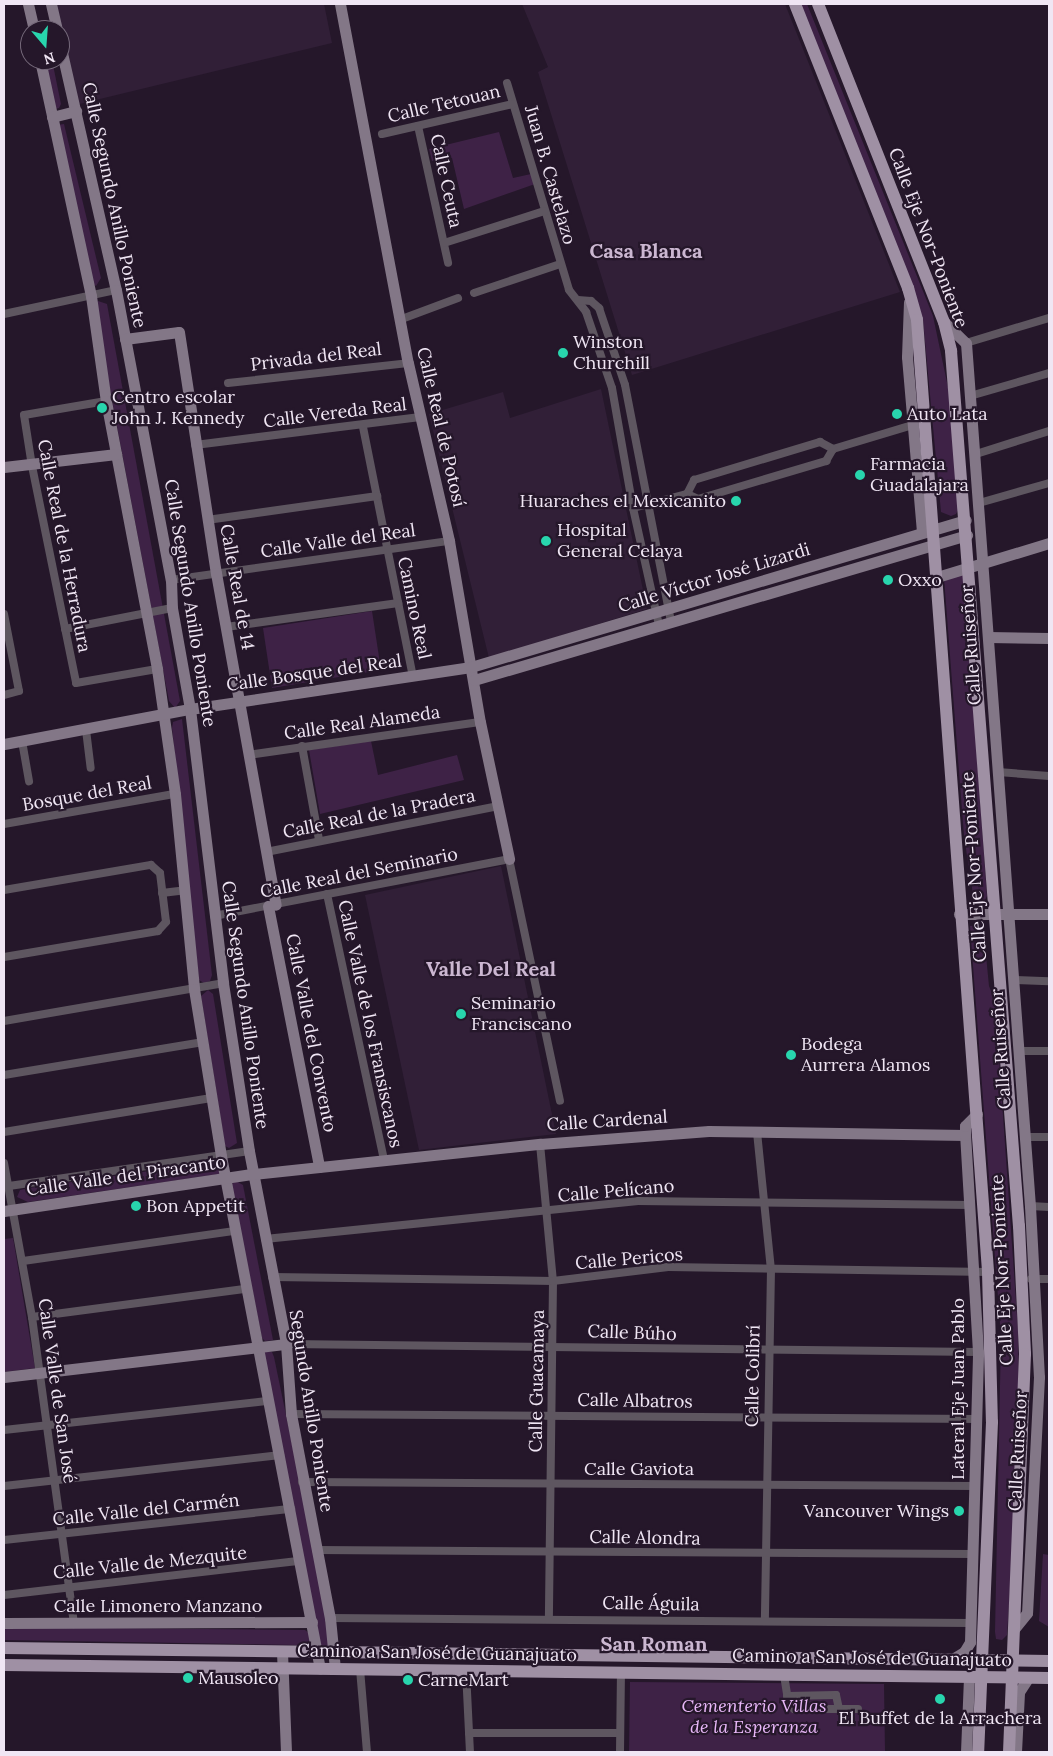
<!DOCTYPE html>
<meta charset="utf-8">
<style>
body{margin:0}
#map{position:relative;width:1053px;height:1756px;overflow:hidden;background:#25172a;font-family:Lora,serif}
div>[style]{position:absolute}
[style*='--x']{left:calc(var(--x)*1px);top:calc(var(--y)*1px);width:calc(var(--w)*1px);rotate:calc(var(--a)*1deg)}
.built>*{inset:0;background:#311f37}
.green>*{inset:0;background:#3e2246}
.street>*{height:8px;margin:-4px;padding:0 4px;transform-origin:4px;border-radius:4px;background:#5e5660}
.secondary>*{height:11px;margin:-5.5px;padding:0 5.5px;transform-origin:5.5px;border-radius:5.5px;background:#837787}
.primary>*{height:12px;margin:-6px;padding:0 6px;transform-origin:6px;border-radius:6px;background:#9f90a4}
.dots>*{width:14px;height:14px;translate:-50% -50%;box-sizing:border-box;border:2px solid #25172a;border-radius:50%}
span{translate:-50% -50%;white-space:nowrap;text-align:center;line-height:1.15;-webkit-text-stroke:4.5px #25172a;paint-order:stroke}
.street-label{font-size:18px;color:#f0e6f4}
.poi-label{font-size:18px;color:#f0e6f4}
.left{translate:0 -50%;text-align:left}
.right{translate:-100% -50%;text-align:right}
.park-label{font-size:18px;color:#e8b7f8;font-style:italic}
.quarter-label{font-size:20px;color:#cbb7d1;font-weight:700}
.frame{position:absolute;inset:0;border:5px solid #f0e6f4;pointer-events:none}
.north{position:absolute;left:20px;top:20px;width:50px;height:50px;box-sizing:border-box;background:#25172a;border:1px solid #766a7b;border-radius:50%;rotate:162deg;font-size:14px;font-weight:700;line-height:20px;text-align:center;color:#f0e6f4}
.north::after{content:'';display:block;margin:auto;width:18px;height:22px;background:#28d5ad;clip-path:polygon(50% 0,100% 100%,50% 72%,0 100%)}
</style>
<div id="map">
<div class="built">
<div style="clip-path:polygon(54px 4px,324px 4px,332px 43px,75px 105px)"></div>
<div style="clip-path:polygon(522px 4px,785px 4px,900px 292px,632px 375px,538px 72px,548px 67px)"></div>
<div style="clip-path:polygon(601px 389px,647px 609px,489px 658px,429px 414px,503px 392px,510px 418px)"></div>
<div style="clip-path:polygon(501px 866px,556px 1134px,419px 1150px,365px 895px)"></div>
</div>
<div class="green">
<div style="clip-path:polygon(799px 4px,807px 4px,933px 316px,949px 392px,960px 506px,956px 514px,951px 516px,941px 512px,923px 320px)"></div>
<div style="clip-path:polygon(41px 60px,52px 60px,61px 104px,59px 108px,55px 109px)"></div>
<div style="clip-path:polygon(64px 124px,101px 278px,96px 286px,93px 284px,57px 125px)"></div>
<div style="clip-path:polygon(499px 132px,513px 178px,531px 174px,535px 184px,464px 209px,452px 158px,432px 161px,429px 149px)"></div>
<div style="clip-path:polygon(98px 301px,107px 304px,180px 701px,175px 708px,169px 701px,94px 305px)"></div>
<div style="clip-path:polygon(964px 574px,987px 896px,985px 900px,974px 901px,964px 836px,944px 578px)"></div>
<div style="clip-path:polygon(372px 611px,381px 670px,272px 688px,263px 628px)"></div>
<div style="clip-path:polygon(182px 719px,212px 975px,210px 981px,204px 983px,199px 980px,172px 728px,173px 722px)"></div>
<div style="clip-path:polygon(371px 741px,378px 775px,457px 755px,464px 780px,320px 814px,309px 750px)"></div>
<div style="clip-path:polygon(983px 925px,989px 986px,995px 1001px,1018px 1330px,1019px 1397px,1010px 1590px,1007px 1635px,1002px 1640px,996px 1639px,995px 1632px,1001px 1337px,970px 926px)"></div>
<div style="clip-path:polygon(208px 990px,213px 994px,237px 1143px,229px 1148px,225px 1146px,201px 996px)"></div>
<div style="clip-path:polygon(214px 1162px,219px 1165px,220px 1174px,28px 1202px,17px 1197px,20px 1190px,29px 1188px)"></div>
<div style="clip-path:polygon(236px 1181px,243px 1185px,273px 1340px,265px 1341px,262px 1338px,232px 1188px,232px 1184px)"></div>
<div style="clip-path:polygon(13px 1238px,35px 1368px,4px 1372px,4px 1239px)"></div>
<div style="clip-path:polygon(263px 1352px,272px 1352px,274px 1357px,330px 1627px,330px 1646px,320px 1646px)"></div>
<div style="clip-path:polygon(1043px 1554px,1049px 1555px,1049px 1627px,1039px 1621px)"></div>
<div style="clip-path:polygon(4px 1627px,305px 1630px,309px 1633px,310px 1640px,304px 1645px,296px 1645px,4px 1640px)"></div>
<div style="clip-path:polygon(630px 1682px,884px 1684px,885px 1752px,629px 1752px)"></div>
</div>
<div class="street">
<div style="--x:507;--y:83;--w:216;--a:73.3"></div>
<div style="--x:569;--y:290;--w:28;--a:52"></div>
<div style="--x:586;--y:312;--w:80;--a:71.1"></div>
<div style="--x:612;--y:388;--w:122;--a:80.1"></div>
<div style="--x:633;--y:508;--w:120;--a:77.5"></div>
<div style="--x:418;--y:126;--w:140;--a:77.6"></div>
<div style="--x:382;--y:134;--w:134;--a:-12.9"></div>
<div style="--x:444;--y:243;--w:105;--a:-17.7"></div>
<div style="--x:474;--y:293;--w:91;--a:-18.6"></div>
<div style="--x:578;--y:300;--w:13;--a:4"></div>
<div style="--x:591;--y:301;--w:11;--a:41"></div>
<div style="--x:599;--y:308;--w:81;--a:71.3"></div>
<div style="--x:625;--y:385;--w:240;--a:79"></div>
<div style="--x:4;--y:314;--w:115;--a:-12.1"></div>
<div style="--x:399;--y:320;--w:63;--a:-20.4"></div>
<div style="--x:966;--y:343;--w:87;--a:-16.8"></div>
<div style="--x:228;--y:383;--w:181;--a:-6.3"></div>
<div style="--x:970;--y:396;--w:82;--a:-16.2"></div>
<div style="--x:106;--y:401;--w:83;--a:170.3"></div>
<div style="--x:24;--y:415;--w:52;--a:81.1"></div>
<div style="--x:32;--y:466;--w:221;--a:78.5"></div>
<div style="--x:76;--y:683;--w:82;--a:-9.8"></div>
<div style="--x:363;--y:427;--w:255;--a:78.7"></div>
<div style="--x:195;--y:445;--w:227;--a:-7.1"></div>
<div style="--x:976;--y:454;--w:77;--a:-17.5"></div>
<div style="--x:687;--y:494;--w:16;--a:-63"></div>
<div style="--x:694;--y:480;--w:132;--a:-16.8"></div>
<div style="--x:820;--y:442;--w:15;--a:28"></div>
<div style="--x:833;--y:449;--w:87;--a:-16.8"></div>
<div style="--x:979;--y:503;--w:73;--a:-15.9"></div>
<div style="--x:633;--y:508;--w:56;--a:-14.5"></div>
<div style="--x:687;--y:494;--w:12;--a:24"></div>
<div style="--x:698;--y:499;--w:134;--a:-16.5"></div>
<div style="--x:826;--y:461;--w:14;--a:-60"></div>
<div style="--x:207;--y:520;--w:172;--a:-8"></div>
<div style="--x:171;--y:580;--w:281;--a:-8"></div>
<div style="--x:4;--y:614;--w:78;--a:79"></div>
<div style="--x:19;--y:691;--w:16;--a:165"></div>
<div style="--x:226;--y:627;--w:174;--a:-7.9"></div>
<div style="--x:65;--y:629;--w:109;--a:-11.1"></div>
<div style="--x:86;--y:730;--w:38;--a:83"></div>
<div style="--x:22;--y:741;--w:41;--a:80.1"></div>
<div style="--x:302;--y:746;--w:96;--a:79.7"></div>
<div style="--x:248;--y:755;--w:234;--a:-8.1"></div>
<div style="--x:998;--y:772;--w:51;--a:4.5"></div>
<div style="--x:4;--y:824;--w:174;--a:-10"></div>
<div style="--x:266;--y:852;--w:237;--a:-11.2"></div>
<div style="--x:4;--y:890;--w:149;--a:-9.7"></div>
<div style="--x:151;--y:865;--w:12;--a:42"></div>
<div style="--x:160;--y:873;--w:49;--a:83"></div>
<div style="--x:166;--y:922;--w:12;--a:132"></div>
<div style="--x:158;--y:931;--w:156;--a:170.4"></div>
<div style="--x:162;--y:893;--w:23;--a:-7"></div>
<div style="--x:327;--y:894;--w:273;--a:77.9"></div>
<div style="--x:214;--y:916;--w:300;--a:-10.9"></div>
<div style="--x:509;--y:859;--w:247;--a:78.1"></div>
<div style="--x:1014;--y:980;--w:35;--a:2"></div>
<div style="--x:4;--y:1021;--w:222;--a:-9.8"></div>
<div style="--x:1018;--y:1051;--w:31;--a:0"></div>
<div style="--x:4;--y:1075;--w:202;--a:-9.4"></div>
<div style="--x:4;--y:1132;--w:210;--a:-9.3"></div>
<div style="--x:757;--y:1132;--w:138;--a:84.2"></div>
<div style="--x:771;--y:1269;--w:352;--a:91"></div>
<div style="--x:1025;--y:1137;--w:24;--a:0"></div>
<div style="--x:540;--y:1144;--w:138;--a:84.6"></div>
<div style="--x:553;--y:1281;--w:337;--a:90.7"></div>
<div style="--x:4;--y:1163;--w:157;--a:79.7"></div>
<div style="--x:32;--y:1317;--w:310;--a:82.2"></div>
<div style="--x:9;--y:1186;--w:243;--a:-8.3"></div>
<div style="--x:1030;--y:1206;--w:19;--a:3"></div>
<div style="--x:265;--y:1239;--w:375;--a:-5.8"></div>
<div style="--x:638;--y:1201;--w:332;--a:0.7"></div>
<div style="--x:23;--y:1261;--w:214;--a:-8.1"></div>
<div style="--x:272;--y:1277;--w:281;--a:0.8"></div>
<div style="--x:553;--y:1281;--w:116;--a:-6.9"></div>
<div style="--x:668;--y:1267;--w:320;--a:0.9"></div>
<div style="--x:1031;--y:1279;--w:18;--a:0"></div>
<div style="--x:32;--y:1317;--w:214;--a:-7.5"></div>
<div style="--x:286;--y:1344;--w:692;--a:0.66"></div>
<div style="--x:291;--y:1414;--w:687;--a:0.42"></div>
<div style="--x:4;--y:1430;--w:266;--a:-6.3"></div>
<div style="--x:302;--y:1482;--w:674;--a:0.34"></div>
<div style="--x:4;--y:1486;--w:278;--a:-6.4"></div>
<div style="--x:4;--y:1540;--w:289;--a:-6.2"></div>
<div style="--x:316;--y:1550;--w:657;--a:0.35"></div>
<div style="--x:4;--y:1595;--w:298;--a:-6.6"></div>
<div style="--x:330;--y:1618;--w:641;--a:0.45"></div>
<div style="--x:360;--y:1669;--w:83;--a:85.2"></div>
<div style="--x:466;--y:1671;--w:81;--a:87.2"></div>
<div style="--x:784;--y:1675;--w:25;--a:81"></div>
<div style="--x:788;--y:1700;--w:11;--a:56"></div>
<div style="--x:794;--y:1709;--w:64;--a:0"></div>
<div style="--x:787;--y:1696;--w:49;--a:-1.2"></div>
<div style="--x:836;--y:1695;--w:14;--a:78"></div>
<div style="--x:469;--y:1733;--w:151;--a:0"></div>
<div style="--x:620;--y:1752;--w:79;--a:-89.3"></div>
</div>
<div class="secondary">
<div style="--x:28;--y:4;--w:27;--a:77"></div>
<div style="--x:51;--y:4;--w:27;--a:77"></div>
<div style="--x:340;--y:4;--w:365;--a:79.3"></div>
<div style="--x:408;--y:363;--w:183;--a:77"></div>
<div style="--x:449;--y:541;--w:184;--a:80.3"></div>
<div style="--x:480;--y:722;--w:140;--a:78"></div>
<div style="--x:60;--y:44;--w:252;--a:77.2"></div>
<div style="--x:116;--y:290;--w:295;--a:79.3"></div>
<div style="--x:171;--y:580;--w:28;--a:88"></div>
<div style="--x:172;--y:608;--w:103;--a:79.9"></div>
<div style="--x:190;--y:709;--w:276;--a:83.1"></div>
<div style="--x:223;--y:983;--w:170;--a:81.2"></div>
<div style="--x:249;--y:1151;--w:197;--a:79.1"></div>
<div style="--x:286;--y:1344;--w:70;--a:85.9"></div>
<div style="--x:291;--y:1414;--w:208;--a:79.2"></div>
<div style="--x:330;--y:1618;--w:51;--a:84.4"></div>
<div style="--x:40;--y:60;--w:241;--a:77.8"></div>
<div style="--x:91;--y:296;--w:106;--a:81.9"></div>
<div style="--x:106;--y:401;--w:273;--a:79.2"></div>
<div style="--x:157;--y:669;--w:126;--a:81.8"></div>
<div style="--x:175;--y:794;--w:196;--a:84.4"></div>
<div style="--x:194;--y:989;--w:169;--a:80.8"></div>
<div style="--x:221;--y:1156;--w:522;--a:79.08"></div>
<div style="--x:52;--y:117;--w:25;--a:-14"></div>
<div style="--x:909;--y:302;--w:55;--a:92.1"></div>
<div style="--x:907;--y:357;--w:176;--a:85.1"></div>
<div style="--x:944;--y:322;--w:30;--a:44"></div>
<div style="--x:966;--y:343;--w:865;--a:85.76"></div>
<div style="--x:1030;--y:1206;--w:171;--a:87"></div>
<div style="--x:1039;--y:1377;--w:236;--a:92.9"></div>
<div style="--x:1027;--y:1613;--w:21;--a:129"></div>
<div style="--x:125;--y:339;--w:54;--a:-7.4"></div>
<div style="--x:179;--y:332;--w:244;--a:81.3"></div>
<div style="--x:216;--y:573;--w:337;--a:79.8"></div>
<div style="--x:4;--y:467;--w:113;--a:-6.6"></div>
<div style="--x:937;--y:577;--w:117;--a:-16.9"></div>
<div style="--x:988;--y:637;--w:61;--a:0.9"></div>
<div style="--x:474;--y:680;--w:514;--a:-16.39"></div>
<div style="--x:4;--y:744;--w:189;--a:-10.7"></div>
<div style="--x:190;--y:709;--w:284;--a:-8.5"></div>
<div style="--x:471;--y:667;--w:516;--a:-16.54"></div>
<div style="--x:268;--y:906;--w:266;--a:78.9"></div>
<div style="--x:959;--y:914;--w:90;--a:0"></div>
<div style="--x:4;--y:1211;--w:252;--a:-8.5"></div>
<div style="--x:253;--y:1174;--w:289;--a:-6"></div>
<div style="--x:540;--y:1144;--w:169;--a:-4.4"></div>
<div style="--x:709;--y:1131;--w:256;--a:0.9"></div>
<div style="--x:4;--y:1377;--w:284;--a:-6.7"></div>
<div style="--x:4;--y:1623;--w:308;--a:-0.2"></div>
<div style="--x:282;--y:1652;--w:100;--a:87.7"></div>
<div style="--x:951;--y:1660;--w:15;--a:-32"></div>
<div style="--x:964;--y:1652;--w:12;--a:-59"></div>
<div style="--x:970;--y:1642;--w:290;--a:-88.4"></div>
<div style="--x:978;--y:1352;--w:217;--a:-93.4"></div>
<div style="--x:965;--y:1135;--w:9;--a:-90"></div>
<div style="--x:965;--y:1126;--w:17;--a:-45"></div>
<div style="--x:966;--y:1752;--w:75;--a:-87.7"></div>
<div style="--x:1016;--y:1752;--w:60;--a:-87.1"></div>
<div style="--x:1019;--y:1692;--w:17;--a:-57"></div>
</div>
<div class="primary">
<div style="--x:795;--y:4;--w:306;--a:68.3"></div>
<div style="--x:908;--y:288;--w:33;--a:74"></div>
<div style="--x:917;--y:320;--w:955;--a:85.73"></div>
<div style="--x:988;--y:1272;--w:150;--a:88.5"></div>
<div style="--x:992;--y:1422;--w:330;--a:92.4"></div>
<div style="--x:818;--y:4;--w:342;--a:68.4"></div>
<div style="--x:944;--y:322;--w:30;--a:76"></div>
<div style="--x:951;--y:351;--w:878;--a:85.56"></div>
<div style="--x:1019;--y:1226;--w:128;--a:87.3"></div>
<div style="--x:1025;--y:1354;--w:398;--a:92.3"></div>
<div style="--x:4;--y:1648;--w:1045;--a:0.71"></div>
<div style="--x:4;--y:1665;--w:1045;--a:0.71"></div>
</div>
<div class="dots">
<div style="left:563px;top:353px;background:#28d5ad"></div>
<div style="left:102px;top:408px;background:#28d5ad"></div>
<div style="left:897px;top:414px;background:#28d5ad"></div>
<div style="left:860px;top:475px;background:#28d5ad"></div>
<div style="left:736px;top:501px;background:#28d5ad"></div>
<div style="left:546px;top:541px;background:#28d5ad"></div>
<div style="left:888px;top:580px;background:#28d5ad"></div>
<div style="left:461px;top:1014px;background:#28d5ad"></div>
<div style="left:791px;top:1055px;background:#28d5ad"></div>
<div style="left:136px;top:1206px;background:#28d5ad"></div>
<div style="left:959px;top:1511px;background:#28d5ad"></div>
<div style="left:188px;top:1678px;background:#28d5ad"></div>
<div style="left:408px;top:1680px;background:#28d5ad"></div>
<div style="left:940px;top:1699px;background:#28d5ad"></div>
</div>
<div class="street-label">
<span style="left:444px;top:104px;rotate:-13deg">Calle Tetouan</span>
<span style="left:550px;top:175px;rotate:74deg">Juan B. Castelazo</span>
<span style="left:446px;top:181px;rotate:78deg">Calle Ceuta</span>
<span style="left:114px;top:205px;rotate:78deg">Calle Segundo Anillo Poniente</span>
<span style="left:928px;top:238px;rotate:69deg">Calle Eje Nor-Poniente</span>
<span style="left:316px;top:357px;rotate:-7deg">Privada del Real</span>
<span style="left:335px;top:413px;rotate:-7deg">Calle Vereda Real</span>
<span style="left:441px;top:427px;rotate:77deg">Calle Real de Potosí</span>
<span style="left:338px;top:541px;rotate:-8deg">Calle Valle del Real</span>
<span style="left:64px;top:546px;rotate:79deg">Calle Real de la Herradura</span>
<span style="left:714px;top:578px;rotate:-17deg">Calle Víctor José Lizardi</span>
<span style="left:237px;top:587px;rotate:80deg">Calle Real de 14</span>
<span style="left:190px;top:603px;rotate:81deg">Calle Segundo Anillo Poniente</span>
<span style="left:414px;top:608px;rotate:78deg">Camino Real</span>
<span style="left:971px;top:645px;rotate:-94deg">Calle Ruiseñor</span>
<span style="left:314px;top:673px;rotate:-8deg">Calle Bosque del Real</span>
<span style="left:362px;top:723px;rotate:-8deg">Calle Real Alameda</span>
<span style="left:87px;top:794px;rotate:-10deg">Bosque del Real</span>
<span style="left:379px;top:814px;rotate:-11deg">Calle Real de la Pradera</span>
<span style="left:974px;top:867px;rotate:-94deg">Calle Eje Nor-Poniente</span>
<span style="left:359px;top:873px;rotate:-11deg">Calle Real del Seminario</span>
<span style="left:245px;top:1005px;rotate:82deg">Calle Segundo Anillo Poniente</span>
<span style="left:370px;top:1024px;rotate:78deg">Calle Valle de los Fransiscanos</span>
<span style="left:311px;top:1033px;rotate:79deg">Calle Valle del Convento</span>
<span style="left:1001px;top:1049px;rotate:-94deg">Calle Ruiseñor</span>
<span style="left:607px;top:1121px;rotate:-4deg">Calle Cardenal</span>
<span style="left:126px;top:1176px;rotate:-8deg">Calle Valle del Piracanto</span>
<span style="left:616px;top:1191px;rotate:-5deg">Calle Pelícano</span>
<span style="left:629px;top:1259px;rotate:-5deg">Calle Pericos</span>
<span style="left:1002px;top:1270px;rotate:-93deg">Calle Eje Nor-Poniente</span>
<span style="left:632px;top:1333px;rotate:2deg">Calle Búho</span>
<span style="left:753px;top:1376px;rotate:-89deg">Calle Colibrí</span>
<span style="left:537px;top:1381px;rotate:-89deg">Calle Guacamaya</span>
<span style="left:958px;top:1389px;rotate:-90deg">Lateral Eje Juan Pablo</span>
<span style="left:57px;top:1391px;rotate:82deg">Calle Valle de San José</span>
<span style="left:635px;top:1401px;rotate:1deg">Calle Albatros</span>
<span style="left:311px;top:1411px;rotate:81deg">Segundo Anillo Poniente</span>
<span style="left:1018px;top:1451px;rotate:-87deg">Calle Ruiseñor</span>
<span style="left:639px;top:1469px">Calle Gaviota</span>
<span style="left:146px;top:1510px;rotate:-6deg">Calle Valle del Carmén</span>
<span style="left:645px;top:1538px;rotate:1deg">Calle Alondra</span>
<span style="left:150px;top:1563px;rotate:-6deg">Calle Valle de Mezquite</span>
<span style="left:651px;top:1604px;rotate:1deg">Calle Águila</span>
<span style="left:158px;top:1606px">Calle Limonero Manzano</span>
<span style="left:437px;top:1653px;rotate:1deg">Camino a San José de Guanajuato</span>
<span style="left:872px;top:1658px;rotate:1deg">Camino a San José de Guanajuato</span>
</div>
<div class="poi-label">
<span class="left" style="left:573px;top:353px">Winston<br>Churchill</span>
<span class="left" style="left:112px;top:408px">Centro escolar<br>John J. Kennedy</span>
<span class="left" style="left:907px;top:414px">Auto Lata</span>
<span class="left" style="left:870px;top:475px">Farmacia<br>Guadalajara</span>
<span class="right" style="left:726px;top:501px">Huaraches el Mexicanito</span>
<span class="left" style="left:557px;top:541px">Hospital<br>General Celaya</span>
<span class="left" style="left:898px;top:580px">Oxxo</span>
<span class="left" style="left:471px;top:1014px">Seminario<br>Franciscano</span>
<span class="left" style="left:801px;top:1055px">Bodega<br>Aurrera Alamos</span>
<span class="left" style="left:146px;top:1206px">Bon Appetit</span>
<span class="right" style="left:949px;top:1511px">Vancouver Wings</span>
<span class="left" style="left:198px;top:1678px">Mausoleo</span>
<span class="left" style="left:418px;top:1680px">CarneMart</span>
<span style="left:940px;top:1718px">El Buffet de la Arrachera</span>
</div>
<div class="park-label">
<span style="left:754px;top:1717px">Cementerio Villas<br>de la Esperanza</span>
</div>
<div class="quarter-label">
<span style="left:646px;top:250px">Casa Blanca</span>
<span style="left:491px;top:968px">Valle Del Real</span>
<span style="left:654px;top:1643px">San Roman</span>
</div>
<div class="frame"></div>
<div class="north">N</div>
</div>
